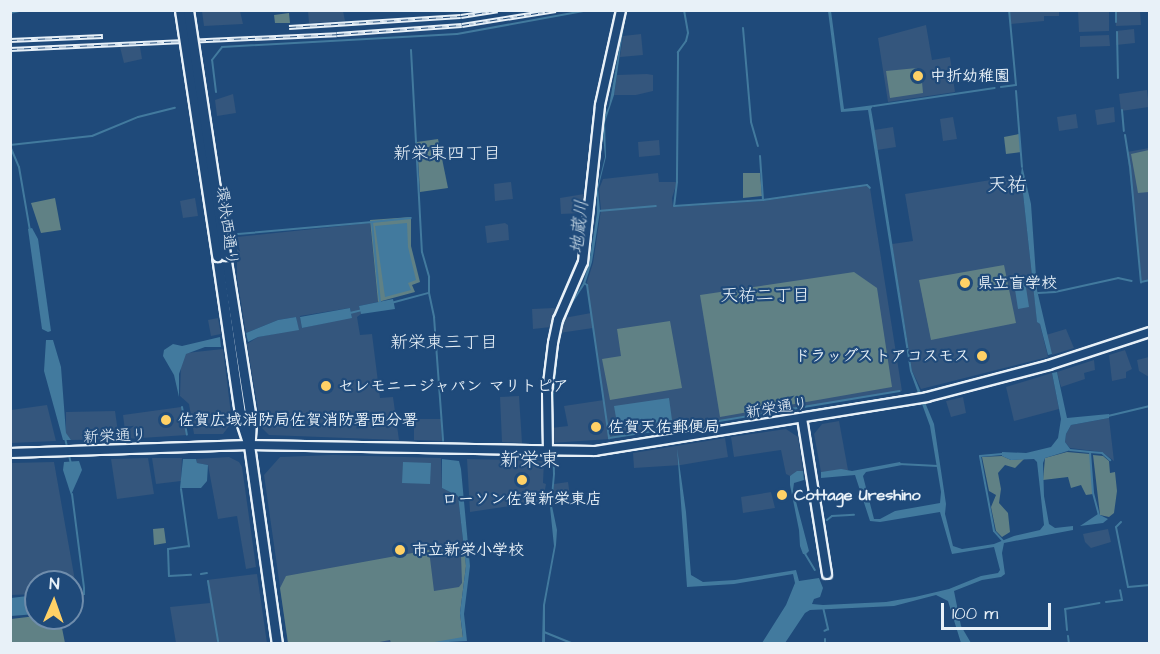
<!DOCTYPE html>
<meta charset="utf-8">
<style>
body{margin:0}
#map{position:relative;width:1160px;height:654px;overflow:hidden;background:#1f4a7a;font-family:"Architects Daughter","Klee One",sans-serif}
div>[style]{position:absolute}
[style*='--x']{left:calc(var(--x)*1px);top:calc(var(--y)*1px);width:calc(var(--w)*1px);rotate:calc(var(--a)*1deg)}
.built>*{inset:0;background:#34567d}
.green>*{inset:0;background:#608185}
.water>*{inset:0;background:#427a9e}
.stream>*{height:2px;margin:-1px;padding:0 1px;transform-origin:1px;border-radius:1px;background:#427a9e}
.roads{filter:drop-shadow(2px 0 #e8f1f8) drop-shadow(-2px 0 #e8f1f8) drop-shadow(0 2px #e8f1f8) drop-shadow(0 -2px #e8f1f8)}
.tertiary>*{height:8px;margin:-4px;padding:0 4px;transform-origin:4px;border-radius:4px;background:#1f4a7a}
.trunk>*{height:9px;margin:-4.5px;padding:0 4.5px;transform-origin:4.5px;border-radius:4.5px;background:#1f4a7a}
.rail>*{height:4.5px;margin-top:-2.25px;transform-origin:0;background:repeating-linear-gradient(90deg,#1f4a7a 0 7px,#e8f1f8 0 14px);box-sizing:border-box;border-block:2px solid #e8f1f8}
.bridges{filter:drop-shadow(2px 0 #e8f1f8) drop-shadow(-2px 0 #e8f1f8) drop-shadow(0 2px #e8f1f8) drop-shadow(0 -2px #e8f1f8)}
.trunk-bridge>*{height:9px;margin:-4.5px;padding:0 4.5px;transform-origin:4.5px;border-radius:4.5px;background:#1f4a7a}
.dots>*{width:16px;height:16px;translate:-50% -50%;box-sizing:border-box;border:3px solid #1f4a7a;border-radius:50%}
span{translate:-50% -50%;white-space:nowrap;text-align:center;line-height:1.15;-webkit-text-stroke:4.5px #1f4a7a;paint-order:stroke}
.poi-label{font-size:16px;color:#e8f1f8;font-weight:700}
.left{translate:0 -50%;text-align:left}
.right{translate:-100% -50%;text-align:right}
.street-label{font-size:16px;color:#e8f1f8}
.neighbourhood-label{font-size:18px;color:#e8f1f8}
.water-label{font-size:18px;color:#cfdfea;font-style:italic}
.quarter-label{font-size:20px;color:#e8f1f8}
.frame{position:absolute;inset:0;border:12px solid #e8f1f8;pointer-events:none}
.north{position:absolute;left:24px;top:570px;width:60px;height:60px;box-sizing:border-box;background:#1f4a7a;border:2px solid #6f8dac;border-radius:50%;rotate:2deg;font-size:16px;font-weight:700;line-height:24px;text-align:center;color:#e8f1f8}
.north::after{content:'';display:block;margin:auto;width:21px;height:27px;background:#ffd166;clip-path:polygon(50% 0,100% 100%,50% 72%,0 100%)}
.scale{position:absolute;left:941px;top:603px;width:110px;height:27px;box-sizing:border-box;border:3px solid #e8f1f8;border-top:0;padding-left:8px;font-size:18px;line-height:21px;white-space:nowrap;color:#e8f1f8;-webkit-text-stroke:4px #1f4a7a;paint-order:stroke}
</style>
<div id="map">
<div class="built">
<div style="clip-path:polygon(202px 11px,240px 11px,243px 24px,204px 26px)"></div>
<div style="clip-path:polygon(308px 11px,343px 11px,345px 21px,309px 23px)"></div>
<div style="clip-path:polygon(1009px 11px,1059px 11px,1059px 16px,1044px 16px,1044px 21px,1011px 24px)"></div>
<div style="clip-path:polygon(1078px 11px,1109px 11px,1109px 31px,1079px 32px)"></div>
<div style="clip-path:polygon(1115px 11px,1140px 11px,1141px 25px,1116px 26px)"></div>
<div style="clip-path:polygon(926px 25px,932px 60px,950px 57px,955px 92px,888px 102px,878px 38px)"></div>
<div style="clip-path:polygon(1134px 29px,1135px 43px,1116px 45px,1116px 31px)"></div>
<div style="clip-path:polygon(641px 34px,643px 55px,620px 57px,623px 36px)"></div>
<div style="clip-path:polygon(1109px 35px,1110px 46px,1080px 47px,1080px 36px)"></div>
<div style="clip-path:polygon(120px 47px,140px 47px,142px 59px,124px 63px)"></div>
<div style="clip-path:polygon(647px 74px,653px 75px,653px 91px,636px 95px,614px 95px,617px 75px)"></div>
<div style="clip-path:polygon(1147px 90px,1149px 107px,1121px 111px,1119px 94px)"></div>
<div style="clip-path:polygon(233px 94px,236px 113px,217px 116px,215px 100px)"></div>
<div style="clip-path:polygon(1114px 107px,1115px 122px,1097px 125px,1095px 110px)"></div>
<div style="clip-path:polygon(1076px 114px,1078px 128px,1059px 131px,1057px 117px)"></div>
<div style="clip-path:polygon(953px 117px,957px 139px,943px 141px,940px 119px)"></div>
<div style="clip-path:polygon(893px 127px,896px 147px,877px 150px,874px 130px)"></div>
<div style="clip-path:polygon(659px 140px,660px 155px,639px 157px,638px 142px)"></div>
<div style="clip-path:polygon(1149px 148px,1149px 279px,1142px 281px,1127px 152px)"></div>
<div style="clip-path:polygon(658px 173px,659px 182px,677px 182px,672px 198px,673px 207px,763px 201px,867px 186px,870px 188px,902px 391px,610px 439px,551px 443px,551px 428px,568px 426px,564px 406px,604px 400px,593px 328px,559px 333px,564px 318px,591px 313px,587px 282px,593px 263px,601px 210px,599px 189px,603px 179px)"></div>
<div style="clip-path:polygon(1021px 175px,1037px 321px,1040px 324px,1048px 357px,921px 389px,912px 371px,892px 244px,913px 241px,905px 194px)"></div>
<div style="clip-path:polygon(511px 182px,513px 199px,495px 201px,494px 184px)"></div>
<div style="clip-path:polygon(584px 194px,582px 213px,561px 214px,560px 198px)"></div>
<div style="clip-path:polygon(195px 198px,198px 216px,183px 218px,180px 201px)"></div>
<div style="clip-path:polygon(evenodd,370px 223px,378px 302px,359px 306px,361px 314px,357px 317px,360px 335px,372px 334px,380px 398px,393px 397px,399px 440px,269px 435px,261px 427px,247px 344px,258px 337px,298px 329px,296px 317px,278px 320px,246px 333px,237px 278px,237px 237px,370px 223px,350px 308px,352px 317px,302px 328px,300px 316px,350px 308px)"></div>
<div style="clip-path:polygon(505px 223px,508px 225px,509px 240px,487px 243px,485px 226px)"></div>
<div style="clip-path:polygon(554px 308px,557px 310px,551px 327px,533px 329px,532px 309px)"></div>
<div style="clip-path:polygon(218px 318px,221px 334px,211px 336px,208px 320px)"></div>
<div style="clip-path:polygon(1066px 329px,1074px 348px,1052px 355px,1046px 335px)"></div>
<div style="clip-path:polygon(223px 349px,232px 422px,223px 434px,194px 434px,189px 404px,180px 396px,181px 363px,186px 353px)"></div>
<div style="clip-path:polygon(1125px 350px,1132px 369px,1126px 372px,1126px 378px,1112px 381px,1109px 355px)"></div>
<div style="clip-path:polygon(1149px 357px,1150px 357px,1149px 377px,1139px 371px,1137px 360px)"></div>
<div style="clip-path:polygon(1094px 360px,1095px 370px,1084px 373px,1085px 379px,1061px 387px,1057px 372px)"></div>
<div style="clip-path:polygon(1052px 373px,1059px 409px,1014px 421px,1006px 387px)"></div>
<div style="clip-path:polygon(519px 396px,522px 443px,502px 442px,500px 397px)"></div>
<div style="clip-path:polygon(963px 397px,966px 413px,951px 417px,946px 401px)"></div>
<div style="clip-path:polygon(47px 405px,56px 441px,11px 443px,11px 410px)"></div>
<div style="clip-path:polygon(181px 407px,187px 435px,126px 439px,123px 415px)"></div>
<div style="clip-path:polygon(115px 411px,119px 439px,71px 440px,66px 434px,66px 412px)"></div>
<div style="clip-path:polygon(1109px 418px,1114px 461px,1102px 452px,1070px 448px,1065px 442px,1066px 434px,1071px 425px)"></div>
<div style="clip-path:polygon(414px 419px,441px 419px,442px 441px,414px 440px)"></div>
<div style="clip-path:polygon(839px 421px,848px 470px,821px 472px,814px 434px,822px 424px)"></div>
<div style="clip-path:polygon(786px 429px,798px 437px,803px 471px,790px 476px,786px 474px,781px 450px,734px 457px,731px 437px)"></div>
<div style="clip-path:polygon(725px 438px,728px 457px,681px 465px,634px 468px,633px 453px)"></div>
<div style="clip-path:polygon(333px 455px,441px 458px,442px 488px,458px 496px,466px 566px,460px 613px,461px 623px,429px 644px,288px 643px,264px 475px,280px 457px)"></div>
<div style="clip-path:polygon(229px 457px,239px 462px,242px 467px,256px 567px,246px 569px,237px 516px,218px 519px,208px 465px,197px 463px,196px 459px)"></div>
<div style="clip-path:polygon(148px 458px,154px 494px,117px 499px,111px 459px)"></div>
<div style="clip-path:polygon(152px 458px,182px 458px,181px 481px,156px 484px)"></div>
<div style="clip-path:polygon(467px 459px,544px 461px,543px 483px,546px 484px,543px 501px,470px 512px)"></div>
<div style="clip-path:polygon(54px 462px,77px 592px,72px 593px,72px 582px,36px 582px,36px 594px,11px 595px,11px 463px)"></div>
<div style="clip-path:polygon(568px 482px,571px 503px,552px 506px,554px 484px)"></div>
<div style="clip-path:polygon(771px 492px,775px 508px,743px 513px,741px 497px)"></div>
<div style="clip-path:polygon(1108px 529px,1111px 542px,1091px 548px,1085px 542px,1083px 534px)"></div>
<div style="clip-path:polygon(257px 574px,267px 643px,176px 643px,170px 607px,210px 603px,207px 580px)"></div>
</div>
<div class="green">
<div style="clip-path:polygon(289px 13px,290px 23px,275px 23px,274px 15px)"></div>
<div style="clip-path:polygon(917px 68px,921px 71px,923px 93px,890px 98px,886px 71px)"></div>
<div style="clip-path:polygon(1019px 134px,1021px 152px,1006px 154px,1004px 137px)"></div>
<div style="clip-path:polygon(438px 139px,448px 188px,420px 192px,417px 142px)"></div>
<div style="clip-path:polygon(1149px 150px,1149px 192px,1138px 193px,1131px 154px)"></div>
<div style="clip-path:polygon(743px 173px,760px 173px,762px 196px,743px 198px)"></div>
<div style="clip-path:polygon(55px 198px,61px 230px,41px 233px,31px 203px)"></div>
<div style="clip-path:polygon(411px 217px,411px 246px,420px 282px,412px 285px,415px 292px,378px 302px,370px 220px)"></div>
<div style="clip-path:polygon(1004px 265px,1016px 323px,931px 340px,919px 280px)"></div>
<div style="clip-path:polygon(854px 272px,877px 288px,892px 387px,720px 417px,700px 295px)"></div>
<div style="clip-path:polygon(670px 321px,682px 388px,610px 400px,602px 359px,621px 356px,617px 329px)"></div>
<div style="clip-path:polygon(1067px 452px,1090px 454px,1093px 494px,1086px 495px,1081px 485px,1071px 488px,1068px 477px,1043px 480px,1045px 458px)"></div>
<div style="clip-path:polygon(1093px 455px,1103px 456px,1109px 461px,1110px 473px,1115px 472px,1117px 491px,1114px 513px,1109px 517px,1100px 515px)"></div>
<div style="clip-path:polygon(1002px 456px,1011px 460px,1024px 459px,1015px 468px,1005px 465px,998px 473px,1001px 489px,999px 503px,1008px 513px,1010px 532px,1002px 537px,996px 531px,991px 507px,996px 495px,989px 491px,982px 457px)"></div>
<div style="clip-path:polygon(164px 528px,166px 543px,154px 545px,153px 529px)"></div>
<div style="clip-path:polygon(429px 550px,434px 591px,459px 587px,462px 583px,461px 555px,465px 555px,466px 566px,460px 613px,463px 638px,429px 644px,391px 643px,390px 640px,369px 644px,288px 643px,280px 588px,286px 576px)"></div>
<div style="clip-path:polygon(36px 616px,36px 618px,60px 618px,65px 643px,12px 643px,11px 619px)"></div>
</div>
<div class="water">
<div style="clip-path:polygon(626px 11px,614px 95px,605px 122px,606px 157px,598px 189px,600px 211px,592px 262px,585px 284px,570px 307px,560px 334px,553px 405px,555px 474px,552px 506px,557px 530px,556px 545px,545px 605px,545px 643px,542px 644px,543px 605px,554px 546px,550px 507px,553px 475px,551px 406px,559px 333px,569px 307px,583px 283px,589px 263px,597px 213px,597px 189px,605px 157px,602px 122px,609px 106px)"></div>
<div style="clip-path:polygon(828px 11px,831px 11px,844px 109px,874px 105px,871px 109px,874px 126px,912px 371px,934px 424px,946px 504px,945px 514px,953px 546px,962px 549px,994px 544px,1014px 536px,1040px 530px,1044px 525px,1037px 462px,1034px 459px,1011px 460px,1002px 456px,1002px 452px,1026px 453px,1051px 447px,1058px 438px,1061px 419px,1052px 373px,1057px 372px,1067px 418px,1109px 414px,1109px 418px,1071px 425px,1066px 434px,1065px 442px,1071px 450px,1045px 458px,1043px 463px,1044px 496px,1049px 524px,1055px 528px,1073px 526px,1073px 530px,1004px 543px,1002px 553px,1005px 574px,1001px 577px,982px 580px,954px 591px,961px 626px,971px 643px,961px 643px,948px 601px,936px 595px,894px 606px,810px 610px,805px 613px,785px 643px,762px 643px,786px 605px,795px 583px,793px 574px,734px 584px,687px 587px,677px 448px,686px 512px,691px 575px,703px 582px,735px 580px,796px 570px,799px 581px,819px 578px,823px 588px,820px 597px,814px 599px,812px 604px,823px 605px,886px 602px,915px 597px,949px 589px,981px 576px,998px 573px,1000px 570px,994px 547px,952px 554px,940px 512px,880px 522px,870px 521px,855px 475px,821px 478px,821px 472px,841px 469px,852px 471px,900px 462px,902px 465px,866px 472px,863px 476px,874px 519px,880px 519px,895px 511px,940px 503px,941px 492px,930px 426px,910px 371px,868px 110px,841px 112px)"></div>
<div style="clip-path:polygon(1022px 165px,1031px 204px,1037px 290px,1052px 354px,1048px 355px,1040px 324px,1037px 322px,1021px 175px)"></div>
<div style="clip-path:polygon(407px 223px,408px 247px,416px 280px,408px 283px,411px 290px,385px 297px,375px 226px)"></div>
<div style="clip-path:polygon(32px 228px,38px 239px,51px 331px,48px 332px,42px 329px,28px 229px)"></div>
<div style="clip-path:polygon(1025px 281px,1029px 307px,1018px 309px,1014px 283px)"></div>
<div style="clip-path:polygon(393px 299px,395px 309px,361px 314px,359px 306px)"></div>
<div style="clip-path:polygon(350px 308px,352px 318px,302px 328px,300px 317px)"></div>
<div style="clip-path:polygon(296px 317px,299px 330px,258px 337px,248px 342px,246px 333px,278px 320px)"></div>
<div style="clip-path:polygon(220px 337px,221px 347px,205px 347px,186px 354px,179px 374px,179px 397px,174px 375px,163px 356px,164px 350px,173px 344px,182px 346px)"></div>
<div style="clip-path:polygon(46px 340px,53px 340px,61px 367px,66px 433px,71px 440px,63px 440px,44px 371px)"></div>
<div style="clip-path:polygon(669px 398px,672px 420px,618px 429px,614px 406px)"></div>
<div style="clip-path:polygon(183px 459px,196px 459px,197px 463px,208px 465px,207px 481px,201px 488px,180px 488px)"></div>
<div style="clip-path:polygon(442px 459px,459px 461px,461px 469px,470px 566px,464px 614px,467px 641px,429px 643px,463px 637px,460px 613px,466px 566px,458px 496px,442px 488px)"></div>
<div style="clip-path:polygon(79px 461px,82px 470px,71px 495px,63px 470px,64px 462px)"></div>
<div style="clip-path:polygon(403px 462px,431px 463px,430px 484px,402px 483px)"></div>
<div style="clip-path:polygon(797px 471px,803px 471px,804px 480px,794px 483px,793px 490px,809px 551px,806px 554px,803px 554px,800px 546px,799px 530px,790px 485px,790px 476px)"></div>
<div style="clip-path:polygon(1098px 514px,1108px 519px,1103px 523px,1080px 526px)"></div>
<div style="clip-path:polygon(36px 595px,36px 614px,11px 616px,11px 598px)"></div>
</div>
<div class="stream">
<div style="--x:684;--y:10;--w:23;--a:80"></div>
<div style="--x:688;--y:33;--w:8;--a:104"></div>
<div style="--x:686;--y:41;--w:14;--a:126"></div>
<div style="--x:678;--y:52;--w:8;--a:90"></div>
<div style="--x:678;--y:60;--w:122;--a:90.5"></div>
<div style="--x:677;--y:182;--w:24;--a:97"></div>
<div style="--x:674;--y:206;--w:89;--a:-3.9"></div>
<div style="--x:763;--y:200;--w:105;--a:-8.2"></div>
<div style="--x:867;--y:185;--w:4;--a:45"></div>
<div style="--x:1116;--y:10;--w:12;--a:90"></div>
<div style="--x:10;--y:13;--w:14;--a:-12"></div>
<div style="--x:743;--y:28;--w:94;--a:85.1"></div>
<div style="--x:751;--y:122;--w:25;--a:74"></div>
<div style="--x:1117;--y:32;--w:46;--a:88.8"></div>
<div style="--x:411;--y:50;--w:202;--a:86.9"></div>
<div style="--x:422;--y:252;--w:26;--a:74"></div>
<div style="--x:429;--y:277;--w:16;--a:90"></div>
<div style="--x:429;--y:293;--w:25;--a:78"></div>
<div style="--x:434;--y:317;--w:124;--a:85.8"></div>
<div style="--x:1001;--y:87;--w:15;--a:-8"></div>
<div style="--x:1016;--y:85;--w:75;--a:-95.3"></div>
<div style="--x:1016;--y:91;--w:76;--a:85.5"></div>
<div style="--x:216;--y:92;--w:32;--a:-97"></div>
<div style="--x:212;--y:60;--w:16;--a:-52"></div>
<div style="--x:222;--y:47;--w:235;--a:-3.2"></div>
<div style="--x:457;--y:34;--w:134;--a:-10.3"></div>
<div style="--x:874;--y:106;--w:122;--a:-8.5"></div>
<div style="--x:1122;--y:110;--w:21;--a:85"></div>
<div style="--x:1125;--y:135;--w:31;--a:81"></div>
<div style="--x:1130;--y:166;--w:117;--a:84.6"></div>
<div style="--x:1141;--y:282;--w:9;--a:-13"></div>
<div style="--x:10;--y:145;--w:82;--a:-6.3"></div>
<div style="--x:92;--y:136;--w:50;--a:-22.4"></div>
<div style="--x:138;--y:117;--w:38;--a:-14"></div>
<div style="--x:10;--y:146;--w:23;--a:67"></div>
<div style="--x:19;--y:167;--w:65;--a:80.2"></div>
<div style="--x:760;--y:156;--w:44;--a:86.1"></div>
<div style="--x:598;--y:211;--w:58;--a:-4.9"></div>
<div style="--x:238;--y:234;--w:135;--a:-5.1"></div>
<div style="--x:584;--y:283;--w:4;--a:34"></div>
<div style="--x:587;--y:285;--w:155;--a:81.8"></div>
<div style="--x:609;--y:438;--w:83;--a:-9"></div>
<div style="--x:1038;--y:293;--w:17;--a:-3"></div>
<div style="--x:1055;--y:292;--w:65;--a:-12.5"></div>
<div style="--x:1118;--y:278;--w:14;--a:12"></div>
<div style="--x:380;--y:302;--w:80;--a:-95.7"></div>
<div style="--x:372;--y:222;--w:39;--a:-6"></div>
<div style="--x:391;--y:303;--w:39;--a:-15"></div>
<div style="--x:350;--y:313;--w:12;--a:-14"></div>
<div style="--x:182;--y:407;--w:28;--a:80"></div>
<div style="--x:1108;--y:416;--w:43;--a:-13.4"></div>
<div style="--x:719;--y:421;--w:183;--a:-9.4"></div>
<div style="--x:65;--y:438;--w:27;--a:77"></div>
<div style="--x:1070;--y:450;--w:20;--a:6"></div>
<div style="--x:1090;--y:452;--w:41;--a:85.8"></div>
<div style="--x:1093;--y:493;--w:24;--a:75"></div>
<div style="--x:1090;--y:452;--w:12;--a:5"></div>
<div style="--x:1102;--y:453;--w:11;--a:41"></div>
<div style="--x:899;--y:464;--w:39;--a:3"></div>
<div style="--x:181;--y:489;--w:58;--a:82"></div>
<div style="--x:189;--y:546;--w:21;--a:172"></div>
<div style="--x:168;--y:549;--w:27;--a:88"></div>
<div style="--x:169;--y:576;--w:22;--a:-3"></div>
<div style="--x:72;--y:494;--w:95;--a:82.7"></div>
<div style="--x:84;--y:588;--w:6;--a:90"></div>
<div style="--x:84;--y:594;--w:12;--a:166"></div>
<div style="--x:827;--y:520;--w:6;--a:-39"></div>
<div style="--x:832;--y:516;--w:22;--a:-3"></div>
<div style="--x:1121;--y:522;--w:7;--a:135"></div>
<div style="--x:1116;--y:527;--w:61;--a:78.7"></div>
<div style="--x:1128;--y:587;--w:22;--a:-5"></div>
<div style="--x:1003;--y:541;--w:13;--a:-132"></div>
<div style="--x:994;--y:531;--w:76;--a:-100.6"></div>
<div style="--x:980;--y:456;--w:25;--a:-5"></div>
<div style="--x:804;--y:552;--w:21;--a:59"></div>
<div style="--x:201;--y:574;--w:6;--a:-9"></div>
<div style="--x:208;--y:581;--w:61;--a:80.5"></div>
<div style="--x:1106;--y:602;--w:16;--a:-7"></div>
<div style="--x:1122;--y:600;--w:10;--a:-101"></div>
<div style="--x:823;--y:607;--w:23;--a:77"></div>
<div style="--x:828;--y:629;--w:4;--a:153"></div>
<div style="--x:1067;--y:630;--w:21;--a:-95"></div>
<div style="--x:1065;--y:609;--w:35;--a:-10"></div>
<div style="--x:544;--y:632;--w:32;--a:22"></div>
<div style="--x:1068;--y:636;--w:8;--a:83"></div>
<div style="--x:825;--y:639;--w:5;--a:90"></div>
</div>
<div class="roads">
<div class="tertiary">
<div style="--x:802;--y:418;--w:158;--a:80.9"></div>
<div style="--x:548;--y:451;--w:59;--a:-91"></div>
<div style="--x:547;--y:392;--w:49;--a:-83"></div>
<div style="--x:553;--y:343;--w:24;--a:-78"></div>
<div style="--x:558;--y:320;--w:63;--a:-66.7"></div>
<div style="--x:583;--y:262;--w:158;--a:-83.8"></div>
<div style="--x:600;--y:105;--w:97;--a:-77.5"></div>
<div style="--x:10;--y:453;--w:239;--a:-1.9"></div>
<div style="--x:249;--y:445;--w:346;--a:1"></div>
<div style="--x:595;--y:451;--w:336;--a:-9.2"></div>
<div style="--x:927;--y:397;--w:126;--a:-14.7"></div>
<div style="--x:1049;--y:365;--w:106;--a:-18.1"></div>
</div>
<div class="trunk">
<div style="--x:225;--y:255;--w:166;--a:81"></div>
<div style="--x:251;--y:419;--w:21;--a:93"></div>
<div style="--x:217;--y:256;--w:167;--a:81.7"></div>
<div style="--x:241;--y:421;--w:25;--a:72"></div>
<div style="--x:249;--y:445;--w:201;--a:82"></div>
</div>
</div>
<div class="rail">
<div style="--x:289;--y:27;--w:172;--a:-3.7"></div>
<div style="--x:461;--y:16;--w:37;--a:-9"></div>
<div style="--x:10;--y:40;--w:93;--a:-2.5"></div>
<div style="--x:10;--y:49;--w:327;--a:-2.6"></div>
<div style="--x:337;--y:34;--w:125;--a:-4.1"></div>
<div style="--x:462;--y:25;--w:95;--a:-9.1"></div>
</div>
<div class="bridges">
<div class="trunk-bridge">
<div style="--x:180;--y:10;--w:249;--a:81.4"></div>
<div style="--x:188;--y:10;--w:248;--a:81.4"></div>
</div>
</div>
<div class="dots">
<div style="left:918px;top:76px;background:#ffd166"></div>
<div style="left:965px;top:283px;background:#ffd166"></div>
<div style="left:982px;top:356px;background:#ffd166"></div>
<div style="left:326px;top:386px;background:#ffd166"></div>
<div style="left:166px;top:420px;background:#ffd166"></div>
<div style="left:596px;top:427px;background:#ffd166"></div>
<div style="left:522px;top:480px;background:#ffd166"></div>
<div style="left:782px;top:495px;background:#ffd166"></div>
<div style="left:400px;top:550px;background:#ffd166"></div>
</div>
<div class="poi-label">
<span class="left" style="left:930px;top:76px">中折幼稚園</span>
<span class="left" style="left:977px;top:283px">県立盲学校</span>
<span class="right" style="left:970px;top:356px">ドラッグストアコスモス</span>
<span class="left" style="left:338px;top:386px">セレモニージャパン マリトピア</span>
<span class="left" style="left:178px;top:420px">佐賀広域消防局佐賀消防署西分署</span>
<span class="left" style="left:608px;top:427px">佐賀天佑郵便局</span>
<span class="left" style="left:794px;top:495px">Cottage Ureshino</span>
<span style="left:522px;top:499px">ローソン佐賀新栄東店</span>
<span class="left" style="left:412px;top:550px">市立新栄小学校</span>
</div>
<div class="street-label">
<span style="left:227px;top:226px;rotate:82deg">環状西通り</span>
<span style="left:777px;top:408px;rotate:-9deg">新栄通り</span>
<span style="left:115px;top:436px;rotate:-2deg">新栄通り</span>
</div>
<div class="neighbourhood-label">
<span style="left:447px;top:154px">新栄東四丁目</span>
<span style="left:765px;top:296px">天祐二丁目</span>
<span style="left:444px;top:343px">新栄東三丁目</span>
</div>
<div class="water-label">
<span style="left:580px;top:227px;rotate:-84deg">地蔵川</span>
</div>
<div class="quarter-label">
<span style="left:1007px;top:185px">天祐</span>
<span style="left:530px;top:460px">新栄東</span>
</div>
<div class="frame"></div>
<div class="north">N</div>
<div class="scale">100 m</div>
</div>
